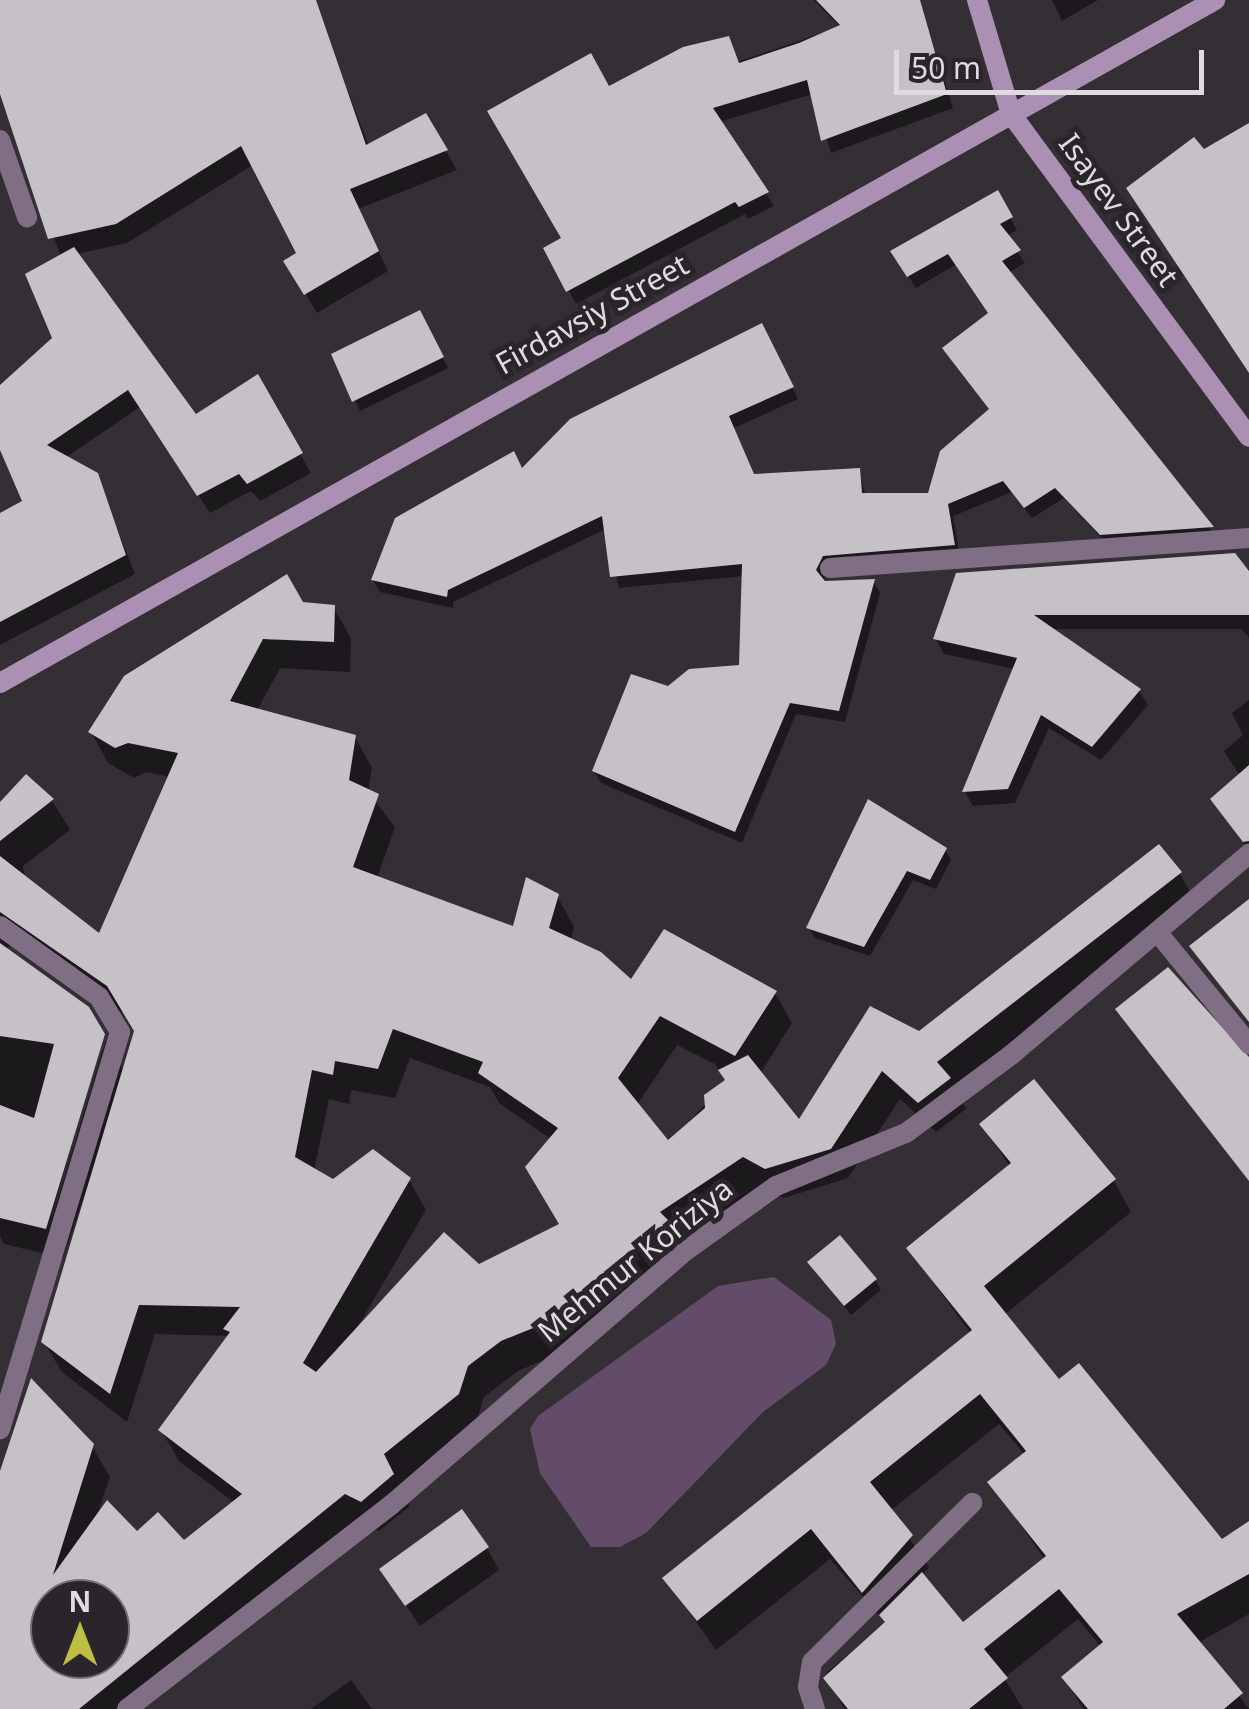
<!DOCTYPE html>
<style>
body{margin:0}
#map{position:relative;width:1249px;height:1709px;overflow:hidden;background:#342f35;font-family:"Noto Sans",sans-serif}
div>[style]{position:absolute}
[style*='--x']{left:calc(var(--x)*1px);top:calc(var(--y)*1px);width:calc(var(--w)*1px);rotate:calc(var(--a)*1deg)}
.green>*{inset:0;background:#634c69}
.shadow>*{inset:0;background:#0007}
.building>*{inset:0;background:#c6c0c7}
.lane>*{height:20px;margin:-10px;padding:0 10px;transform-origin:10px;border-radius:10px;background:#806e84}
.street>*{height:20px;margin:-10px;padding:0 10px;transform-origin:10px;border-radius:10px;background:#806e84}
.secondary>*{height:20px;margin:-10px;padding:0 10px;transform-origin:10px;border-radius:10px;background:#ac90b3}
span{translate:-50% -50%;white-space:nowrap;text-align:center;line-height:1.15;-webkit-text-stroke:10px #2a252b;paint-order:stroke}
.street-label{font-size:30px;color:#dfdcdf}
.north{position:absolute;left:30px;top:1579px;width:100px;height:100px;box-sizing:border-box;background:#2a252b;border:2px solid #726e73;border-radius:50%;rotate:0deg;font-size:28px;font-weight:700;line-height:40px;text-align:center;color:#dfdcdf}
.north::after{content:'';display:block;margin:auto;width:35px;height:45px;background:#bebf42;clip-path:polygon(50% 0,100% 100%,50% 72%,0 100%)}
.scale{position:absolute;left:894px;top:50px;width:310px;height:45px;box-sizing:border-box;border:5px solid #dfdcdf;border-top:0;padding-left:12px;font-size:30px;line-height:35px;white-space:nowrap;color:#dfdcdf;-webkit-text-stroke:8px #2a252b;paint-order:stroke}
</style>
<div id="map">
<div class="green">
<div style="clip-path:polygon(774px 1277px,831px 1320px,836px 1344px,826px 1365px,763px 1412px,646px 1533px,620px 1547px,591px 1547px,540px 1473px,530px 1429px,538px 1416px,718px 1286px)"></div>
</div>
<div class="shadow">
<div style="clip-path:polygon(0 0,223px 0,322px 24px,369px 146px,425px 116px,457px 170px,358px 209px,388px 271px,317px 313px,286px 262px,299px 254px,253px 165px,127px 243px,76px 254px,196px 417px,257px 377px,311px 473px,260px 501px,251px 491px,210px 513px,140px 407px,65px 458px,96px 475px,135px 574px,0 645px,0 516px,25px 502px,0 448px,0 388px,55px 339px,61px 257px,0 87px)"></div>
<div style="clip-path:polygon(814px 0,919px 1px,953px 108px,831px 153px,813px 94px,719px 122px,774px 206px,748px 219px,745px 214px,576px 304px,546px 249px,565px 239px,580px 115px,840px 27px)"></div>
<div style="clip-path:polygon(1052px 0,1098px 0,1062px 21px)"></div>
<div style="clip-path:polygon(997px 194px,1017px 230px,1006px 236px,1025px 263px,1008px 273px,1217px 538px,1109px 546px,1064px 498px,1032px 518px,1012px 492px,953px 516px,960px 557px,823px 574px,826px 583px,873px 581px,880px 593px,845px 722px,796px 714px,742px 843px,601px 783px,594px 771px,668px 688px,741px 667px,744px 576px,619px 588px,606px 529px,453px 602px,453px 608px,380px 592px,373px 580px,522px 471px,768px 337px,798px 399px,734px 428px,754px 476px,858px 471px,866px 496px,930px 496px,991px 411px,945px 349px,990px 314px,957px 264px,916px 288px,900px 263px)"></div>
<div style="clip-path:polygon(419px 313px,448px 368px,360px 411px,334px 355px)"></div>
<div style="clip-path:polygon(1234px 555px,1249px 570px,1249px 638px,1242px 629px,1050px 629px,1139px 691px,1148px 705px,1101px 760px,1049px 728px,1015px 803px,973px 806px,965px 792px,1015px 669px,944px 654px,936px 639px)"></div>
<div style="clip-path:polygon(evenodd,302px 604px,333px 607px,351px 638px,350px 672px,280px 668px,257px 711px,355px 737px,372px 768px,368px 792px,395px 827px,377px 878px,515px 929px,557px 896px,574px 927px,571px 941px,632px 983px,775px 993px,792px 1023px,760px 1074px,799px 1123px,919px 1034px,1180px 874px,1197px 904px,956px 1091px,966px 1109px,936px 1132px,900px 1099px,848px 1178px,784px 1198px,761px 1187px,678px 1242px,684px 1252px,565px 1351px,518px 1371px,484px 1397px,475px 1425px,400px 1485px,410px 1506px,379px 1531px,363px 1523px,133px 1709px,0 1709px,0 1479px,92px 1446px,110px 1477px,97px 1516px,137px 1534px,184px 1543px,235px 1503px,179px 1461px,161px 1430px,230px 1336px,155px 1334px,127px 1422px,62px 1372px,44px 1342px,111px 1117px,63px 1258px,4px 1244px,0 1236px,0 805px,52px 800px,70px 830px,23px 866px,25px 879px,100px 937px,170px 777px,146px 772px,134px 778px,108px 763px,91px 732px,302px 604px,19px 941px,127px 1016px,136px 1031px,124px 1072px,106px 1040px,45px 1241px,102px 1034px,5px 949px,19px 941px,302px 604px,677px 1045px,715px 1064px,726px 1082px,668px 1144px,637px 1105px,677px 1045px,302px 604px,410px 1058px,490px 1087px,499px 1103px,552px 1140px,562px 1225px,359px 1325px,426px 1210px,409px 1180px,334px 1182px,314px 1171px,329px 1099px,349px 1104px,351px 1090px,395px 1098px,410px 1058px,302px 604px,50px 1599px,110px 1599px,110px 1659px,50px 1659px,50px 1599px)"></div>
<div style="clip-path:polygon(1249px 700px,1249px 850px,1213px 800px,1240px 776px,1224px 751px,1243px 735px,1232px 713px)"></div>
<div style="clip-path:polygon(869px 803px,945px 850px,951px 860px,936px 889px,913px 880px,870px 956px,815px 938px,809px 928px)"></div>
<div style="clip-path:polygon(evenodd,982px 1124px,1114px 1181px,1131px 1212px,1004px 1315px,1058px 1383px,1221px 1543px,1249px 1523px,1249px 1614px,1198px 1643px,1249px 1709px,1083px 1709px,1065px 1677px,1101px 1647px,1078px 1619px,1004px 1678px,1023px 1709px,844px 1709px,827px 1672px,887px 1624px,830px 1559px,716px 1650px,665px 1578px,971px 1334px,909px 1249px,1010px 1167px,982px 1124px,999px 1424px,1025px 1455px,991px 1482px,1045px 1560px,962px 1626px,922px 1575px,929px 1567px,890px 1511px,999px 1424px)"></div>
<div style="clip-path:polygon(816px 1273px,875px 1280px,881px 1290px,851px 1315px)"></div>
<div style="clip-path:polygon(487px 1548px,499px 1570px,420px 1626px,382px 1569px)"></div>
<div style="clip-path:polygon(351px 1680px,372px 1709px,311px 1709px)"></div>
</div>
<div class="building">
<div style="clip-path:polygon(0 0,316px 0,366px 145px,426px 113px,448px 150px,350px 189px,379px 251px,304px 295px,283px 261px,296px 253px,241px 146px,116px 224px,48px 239px,0 94px)"></div>
<div style="clip-path:polygon(816px 0,920px 0,947px 94px,821px 141px,807px 80px,713px 108px,769px 192px,739px 207px,735px 202px,566px 292px,543px 248px,561px 238px,487px 111px,591px 53px,609px 86px,683px 47px,729px 36px,739px 63px,799px 43px,840px 25px)"></div>
<div style="clip-path:polygon(1249px 123px,1249px 373px,1126px 188px,1194px 137px,1204px 149px)"></div>
<div style="clip-path:polygon(998px 190px,1013px 217px,1000px 224px,1021px 250px,1002px 261px,1214px 527px,1100px 535px,1055px 488px,1024px 508px,1003px 481px,948px 504px,955px 545px,823px 556px,816px 570px,825px 581px,875px 579px,839px 711px,790px 703px,735px 832px,592px 771px,631px 674px,668px 686px,689px 669px,739px 665px,742px 564px,610px 577px,602px 516px,448px 590px,447px 597px,371px 580px,395px 518px,514px 451px,522px 468px,570px 419px,762px 323px,794px 387px,729px 416px,754px 474px,860px 468px,862px 493px,928px 493px,940px 451px,989px 409px,942px 348px,988px 313px,948px 254px,907px 277px,890px 251px)"></div>
<div style="clip-path:polygon(74px 247px,196px 414px,258px 374px,303px 453px,247px 484px,239px 474px,197px 496px,128px 390px,47px 445px,98px 473px,126px 555px,0 622px,0 513px,22px 501px,0 450px,0 385px,52px 338px,25px 274px)"></div>
<div style="clip-path:polygon(420px 310px,444px 357px,352px 402px,331px 354px)"></div>
<div style="clip-path:polygon(1235px 553px,1249px 571px,1249px 615px,1034px 615px,1141px 689px,1092px 747px,1041px 715px,1008px 789px,962px 792px,1017px 658px,933px 639px,956px 573px)"></div>
<div style="clip-path:polygon(evenodd,287px 574px,303px 602px,335px 605px,334px 642px,263px 639px,230px 701px,356px 735px,349px 780px,379px 794px,353px 867px,513px 926px,526px 877px,559px 894px,549px 928px,601px 952px,631px 979px,664px 929px,777px 991px,735px 1056px,660px 1016px,618px 1078px,668px 1140px,705px 1108px,704px 1095px,725px 1080px,718px 1070px,748px 1055px,799px 1119px,870px 1006px,919px 1031px,1159px 844px,1182px 872px,937px 1062px,951px 1078px,918px 1103px,882px 1071px,831px 1149px,765px 1169px,743px 1157px,660px 1212px,669px 1221px,548px 1322px,501px 1341px,468px 1366px,459px 1394px,384px 1454px,394px 1474px,361px 1502px,345px 1494px,79px 1709px,0 1709px,0 1471px,31px 1378px,94px 1444px,53px 1575px,107px 1500px,137px 1531px,158px 1512px,184px 1540px,242px 1494px,158px 1430px,230px 1332px,223px 1329px,240px 1307px,139px 1305px,110px 1394px,41px 1342px,134px 1031px,107px 986px,0 912px,0 856px,99px 933px,178px 753px,128px 743px,115px 748px,88px 732px,124px 676px,287px 574px,393px 1029px,483px 1062px,478px 1073px,558px 1128px,525px 1167px,559px 1224px,479px 1264px,444px 1232px,316px 1372px,303px 1363px,411px 1178px,373px 1149px,333px 1179px,295px 1157px,312px 1070px,333px 1075px,335px 1061px,378px 1069px,393px 1029px,287px 574px,50px 1599px,110px 1599px,110px 1659px,50px 1659px,50px 1599px)"></div>
<div style="clip-path:polygon(1249px 765px,1249px 841px,1243px 842px,1210px 799px)"></div>
<div style="clip-path:polygon(26px 774px,54px 799px,0 841px,0 802px)"></div>
<div style="clip-path:polygon(868px 799px,947px 848px,930px 880px,907px 871px,864px 947px,806px 928px)"></div>
<div style="clip-path:polygon(1249px 899px,1249px 1022px,1189px 946px)"></div>
<div style="clip-path:polygon(0 943px,89px 1007px,105px 1034px,46px 1229px,0 1218px,0 1105px,34px 1118px,54px 1044px,0 1036px)"></div>
<div style="clip-path:polygon(1168px 967px,1249px 1057px,1249px 1181px,1115px 1009px)"></div>
<div style="clip-path:polygon(1034px 1079px,1116px 1179px,984px 1286px,1059px 1379px,1079px 1363px,1222px 1539px,1249px 1521px,1249px 1574px,1177px 1614px,1243px 1693px,1224px 1709px,1088px 1709px,1061px 1677px,1103px 1642px,1059px 1589px,984px 1649px,1008px 1678px,969px 1709px,848px 1709px,823px 1678px,885px 1622px,879px 1615px,922px 1572px,963px 1622px,1046px 1556px,987px 1482px,1026px 1451px,980px 1394px,870px 1482px,913px 1535px,862px 1593px,811px 1529px,697px 1621px,662px 1578px,972px 1330px,906px 1248px,1011px 1163px,979px 1124px)"></div>
<div style="clip-path:polygon(840px 1235px,877px 1279px,844px 1306px,807px 1262px)"></div>
<div style="clip-path:polygon(462px 1509px,489px 1547px,405px 1606px,379px 1569px)"></div>
</div>
<div class="lane">
<div style="--x:0;--y:140;--w:82;--a:70.7"></div>
<div style="--x:830;--y:568;--w:420;--a:-4.1"></div>
<div style="--x:0;--y:926;--w:122;--a:35.6"></div>
<div style="--x:99;--y:997;--w:41;--a:59"></div>
<div style="--x:120;--y:1032;--w:415;--a:106.8"></div>
<div style="--x:1158;--y:933;--w:144;--a:50.7"></div>
<div style="--x:815;--y:1709;--w:23;--a:-108"></div>
<div style="--x:808;--y:1687;--w:25;--a:-81"></div>
<div style="--x:812;--y:1662;--w:226;--a:-44.8"></div>
</div>
<div class="street">
<div style="--x:127;--y:1709;--w:334;--a:-37.7"></div>
<div style="--x:391;--y:1505;--w:392;--a:-40.8"></div>
<div style="--x:688;--y:1249;--w:108;--a:-35.6"></div>
<div style="--x:776;--y:1186;--w:140;--a:-22.2"></div>
<div style="--x:906;--y:1133;--w:131;--a:-36.6"></div>
<div style="--x:1011;--y:1055;--w:312;--a:-40.2"></div>
</div>
<div class="secondary">
<div style="--x:977;--y:0;--w:119;--a:73.4"></div>
<div style="--x:1011;--y:114;--w:401;--a:53.6"></div>
<div style="--x:0;--y:683;--w:1394;--a:-29.34"></div>
</div>
<div class="street-label">
<span style="left:1119px;top:210px;rotate:54deg">Isayev Street</span>
<span style="left:592px;top:314px;rotate:-29deg">Firdavsiy Street</span>
<span style="left:635px;top:1260px;rotate:-39deg">Mehmur Koriziya</span>
</div>
<div class="north">N</div>
<div class="scale">50 m</div>
</div>
